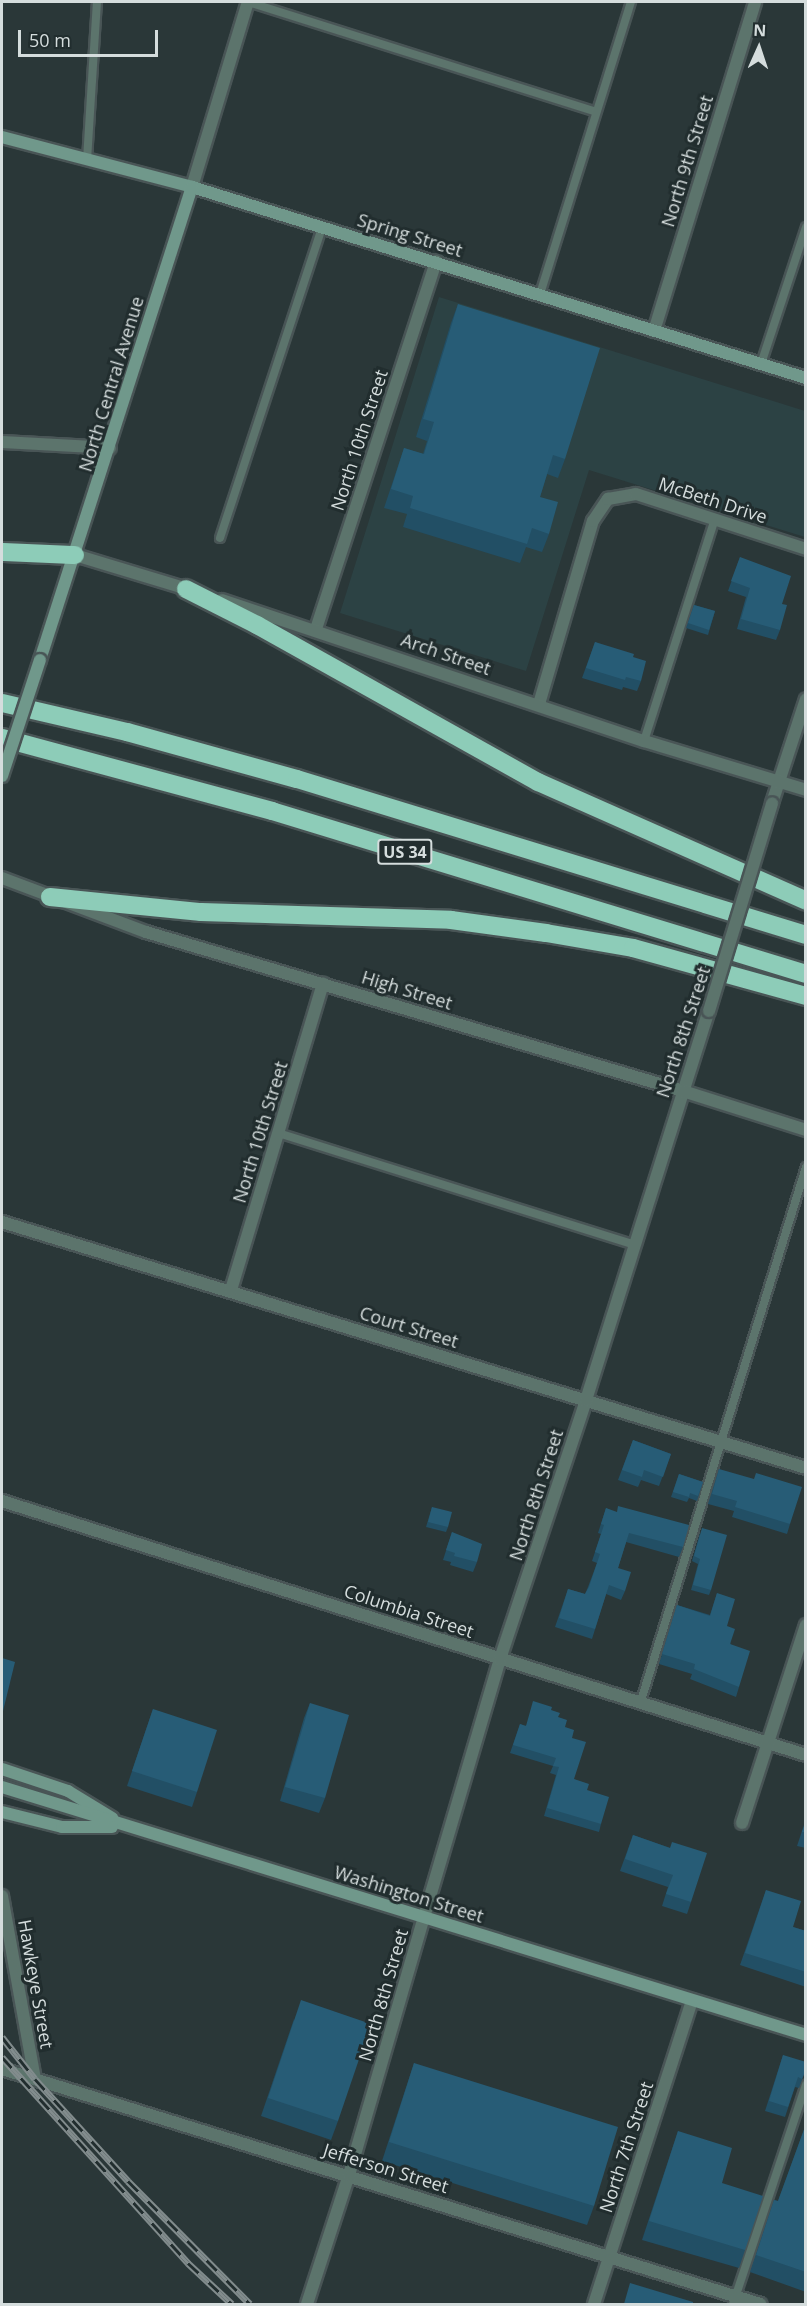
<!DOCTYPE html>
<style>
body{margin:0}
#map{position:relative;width:807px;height:2306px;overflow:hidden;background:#2a3738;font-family:"Open Sans",sans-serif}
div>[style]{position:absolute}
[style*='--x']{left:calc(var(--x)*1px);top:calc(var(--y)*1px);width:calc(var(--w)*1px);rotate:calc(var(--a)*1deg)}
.built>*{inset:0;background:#2c4244}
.roads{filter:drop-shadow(2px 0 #495556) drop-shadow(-2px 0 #495556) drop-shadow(0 2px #495556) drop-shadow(0 -2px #495556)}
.service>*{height:8px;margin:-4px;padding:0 4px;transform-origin:4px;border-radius:4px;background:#5c746c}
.minor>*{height:12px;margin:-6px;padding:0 6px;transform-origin:6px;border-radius:6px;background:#5c746c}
.tertiary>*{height:12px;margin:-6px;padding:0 6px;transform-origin:6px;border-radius:6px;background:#5c746c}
.secondary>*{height:12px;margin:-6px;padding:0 6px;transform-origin:6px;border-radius:6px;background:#70988b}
.motorway>*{height:18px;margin:-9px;padding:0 9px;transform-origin:9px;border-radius:9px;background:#8dccb8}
.rail>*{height:7px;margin-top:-3.5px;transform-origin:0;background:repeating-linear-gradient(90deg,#212d2e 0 14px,#828c8d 0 28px);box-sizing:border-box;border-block:2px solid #828c8d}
.bridges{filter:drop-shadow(2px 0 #495556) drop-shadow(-2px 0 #495556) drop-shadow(0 2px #495556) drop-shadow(0 -2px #495556)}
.minor-bridge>*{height:12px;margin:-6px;padding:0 6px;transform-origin:6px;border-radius:6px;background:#5c746c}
.secondary-bridge>*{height:12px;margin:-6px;padding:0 6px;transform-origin:6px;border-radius:6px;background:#70988b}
.wall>*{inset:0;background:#224f65}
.building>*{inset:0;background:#275c76}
span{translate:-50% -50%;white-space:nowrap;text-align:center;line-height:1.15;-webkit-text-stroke:6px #212d2e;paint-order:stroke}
.shield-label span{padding:2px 4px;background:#212d2e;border:2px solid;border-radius:4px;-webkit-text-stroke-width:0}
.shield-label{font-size:16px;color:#d5dddd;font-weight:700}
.street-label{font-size:18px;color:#d5dddd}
.frame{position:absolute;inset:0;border:3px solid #d5dddd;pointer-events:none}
.north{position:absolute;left:729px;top:18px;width:60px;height:60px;-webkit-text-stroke:4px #212d2e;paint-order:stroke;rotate:3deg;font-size:16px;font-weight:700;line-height:24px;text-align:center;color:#d5dddd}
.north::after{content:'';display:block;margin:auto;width:21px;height:27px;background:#d5dddd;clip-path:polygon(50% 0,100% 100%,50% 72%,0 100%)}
.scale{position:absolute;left:18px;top:30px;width:140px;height:27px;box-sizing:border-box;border:3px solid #d5dddd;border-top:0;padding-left:8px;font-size:18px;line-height:21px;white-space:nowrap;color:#d5dddd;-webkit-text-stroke:4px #212d2e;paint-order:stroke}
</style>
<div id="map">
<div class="built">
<div style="clip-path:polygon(439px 297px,805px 411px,805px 537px,589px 470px,526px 671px,340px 613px)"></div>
</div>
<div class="roads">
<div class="service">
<div style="--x:248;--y:2;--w:365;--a:17.5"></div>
<div style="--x:87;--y:160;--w:158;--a:-86.4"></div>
<div style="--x:540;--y:294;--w:306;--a:-72.7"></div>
<div style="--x:761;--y:364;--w:144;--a:-71.8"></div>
<div style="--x:220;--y:538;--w:327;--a:-71.8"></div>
<div style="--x:644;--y:741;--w:233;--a:-72.3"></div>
<div style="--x:278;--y:1133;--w:375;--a:17.4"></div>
<div style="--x:640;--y:1704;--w:562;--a:-72.82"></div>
<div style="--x:733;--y:2304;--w:231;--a:-71.6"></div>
</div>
<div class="minor">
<div style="--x:654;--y:331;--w:344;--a:-72.9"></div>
<div style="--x:2;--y:442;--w:108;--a:3.2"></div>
<div style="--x:316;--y:629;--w:387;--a:-71.9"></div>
<div style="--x:539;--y:704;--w:191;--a:-73.6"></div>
<div style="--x:593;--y:521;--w:27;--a:-56"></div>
<div style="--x:608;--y:499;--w:28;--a:-10"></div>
<div style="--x:636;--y:494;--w:179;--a:17.9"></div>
<div style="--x:772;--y:803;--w:109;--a:-71.9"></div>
<div style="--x:2;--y:1222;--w:841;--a:17.01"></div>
<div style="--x:231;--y:1290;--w:320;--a:-73.3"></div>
<div style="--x:2;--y:1501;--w:843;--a:17.53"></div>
<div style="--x:742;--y:1823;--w:208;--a:-72.1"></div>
<div style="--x:2;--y:1896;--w:186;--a:79.8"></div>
<div style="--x:424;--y:1917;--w:269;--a:-73.6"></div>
<div style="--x:500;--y:1659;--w:273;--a:-71.6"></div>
<div style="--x:586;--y:1400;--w:408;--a:-72.5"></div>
<div style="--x:307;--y:2304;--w:136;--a:-72"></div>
<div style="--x:594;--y:2304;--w:319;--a:-72.1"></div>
</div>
<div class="tertiary">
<div style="--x:192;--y:187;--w:193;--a:-73.2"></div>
<div style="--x:75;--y:555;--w:121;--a:16.8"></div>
<div style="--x:222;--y:600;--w:445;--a:18.5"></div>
<div style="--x:644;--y:741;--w:169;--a:16.8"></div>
<div style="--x:2;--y:878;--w:154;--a:20.6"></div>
<div style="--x:146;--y:932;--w:560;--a:16.49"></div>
<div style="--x:683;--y:1091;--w:129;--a:17.6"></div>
<div style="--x:2;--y:2069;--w:794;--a:17.22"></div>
<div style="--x:349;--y:2175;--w:269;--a:-73.8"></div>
</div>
<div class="secondary">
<div style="--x:2;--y:137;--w:196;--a:14.7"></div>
<div style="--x:192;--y:187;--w:643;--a:17.28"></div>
<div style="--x:40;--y:660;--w:497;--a:-72.2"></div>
<div style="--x:2;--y:1769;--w:70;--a:18.4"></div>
<div style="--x:68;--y:1791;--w:52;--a:31.5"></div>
<div style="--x:2;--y:1787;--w:841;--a:17.14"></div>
<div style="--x:2;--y:1812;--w:62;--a:14"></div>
<div style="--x:62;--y:1827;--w:50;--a:0"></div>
</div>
<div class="motorway">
<div style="--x:2;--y:552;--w:73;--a:2.4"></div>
<div style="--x:186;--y:589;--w:80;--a:26.9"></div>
<div style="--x:257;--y:625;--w:322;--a:29.2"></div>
<div style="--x:538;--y:782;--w:293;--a:23.9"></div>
<div style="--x:2;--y:703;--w:128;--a:13.1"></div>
<div style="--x:127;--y:732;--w:176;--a:15.5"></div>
<div style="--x:297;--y:779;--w:532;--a:17.04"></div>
<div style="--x:2;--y:738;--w:280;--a:15.1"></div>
<div style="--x:272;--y:811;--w:558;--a:16.97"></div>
<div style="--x:50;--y:897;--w:152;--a:5.7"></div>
<div style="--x:201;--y:912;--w:250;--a:1.8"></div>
<div style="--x:451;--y:920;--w:96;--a:7.8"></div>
<div style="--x:546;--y:933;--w:88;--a:9.8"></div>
<div style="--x:633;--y:948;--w:180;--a:15.5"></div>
</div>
</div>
<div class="rail">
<div style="--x:2;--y:2037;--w:53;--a:51.8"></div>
<div style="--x:35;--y:2079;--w:138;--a:47.6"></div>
<div style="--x:128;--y:2181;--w:173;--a:45.2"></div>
<div style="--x:2;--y:2057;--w:278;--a:47.9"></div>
<div style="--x:188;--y:2263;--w:60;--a:43"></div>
</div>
<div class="bridges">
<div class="minor-bridge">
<div style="--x:709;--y:1011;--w:217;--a:-73.1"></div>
</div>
<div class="secondary-bridge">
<div style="--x:2;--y:776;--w:122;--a:-71.9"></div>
</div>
</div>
<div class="wall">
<div style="clip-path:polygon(458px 304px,565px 459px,558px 478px,547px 474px,540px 497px,549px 534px,542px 552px,526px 547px,520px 563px,403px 527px,407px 514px,384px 508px,404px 448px,423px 454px,427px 441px,416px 437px,451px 323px)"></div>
<div style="clip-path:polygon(740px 557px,782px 604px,780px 630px,776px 640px,737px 629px,746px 597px,728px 591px)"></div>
<div style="clip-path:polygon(694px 605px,715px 611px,708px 635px,686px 628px)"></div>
<div style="clip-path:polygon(595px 642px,633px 657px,641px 681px,637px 691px,623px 687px,622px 690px,582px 678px)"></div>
<div style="clip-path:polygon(633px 1440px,671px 1454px,659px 1486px,641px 1480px,638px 1487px,618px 1480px)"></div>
<div style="clip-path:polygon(719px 1469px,790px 1524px,787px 1534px,732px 1517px,734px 1511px,708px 1504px)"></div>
<div style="clip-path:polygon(679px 1474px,703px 1482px,697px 1501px,689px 1498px,687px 1502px,671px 1497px)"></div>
<div style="clip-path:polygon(432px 1507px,448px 1527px,446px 1532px,426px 1527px)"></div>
<div style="clip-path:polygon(606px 1508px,683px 1547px,679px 1557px,626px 1542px,618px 1568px,625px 1591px,621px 1600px,606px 1594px,592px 1639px,555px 1627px,568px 1589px,585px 1594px,588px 1587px,597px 1563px,592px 1561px,601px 1534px,598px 1533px)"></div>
<div style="clip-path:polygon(452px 1532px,477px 1562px,473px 1572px,450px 1565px,451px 1562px,443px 1560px)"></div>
<div style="clip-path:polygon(700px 1533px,711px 1590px,709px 1595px,691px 1590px,698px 1564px,692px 1561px)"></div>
<div style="clip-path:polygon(717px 1593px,727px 1626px,739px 1687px,736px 1697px,690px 1679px,692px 1674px,659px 1664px,677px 1605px,710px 1615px)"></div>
<div style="clip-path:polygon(310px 1703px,325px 1798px,319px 1813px,280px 1801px,304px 1718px)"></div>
<div style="clip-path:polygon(153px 1709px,197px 1792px,192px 1807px,127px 1786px)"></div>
<div style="clip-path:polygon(551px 1710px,558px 1717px,572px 1738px,574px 1779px,587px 1790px,601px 1824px,599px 1832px,544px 1816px,556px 1775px,550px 1773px,553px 1766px,510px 1753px,520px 1724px,525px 1726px)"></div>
<div style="clip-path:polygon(806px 1819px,806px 1848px,797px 1846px)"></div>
<div style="clip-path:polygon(633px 1835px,670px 1848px,691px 1902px,687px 1914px,662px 1906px,668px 1887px,620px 1871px)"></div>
<div style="clip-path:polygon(766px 1890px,793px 1927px,806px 1931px,806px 1987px,740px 1965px)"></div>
<div style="clip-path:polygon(294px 2019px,338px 2121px,331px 2140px,261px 2116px)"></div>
<div style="clip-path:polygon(783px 2055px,806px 2069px,799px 2088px,795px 2087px,785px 2117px,765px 2111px)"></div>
<div style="clip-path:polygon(414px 2063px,594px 2206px,587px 2225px,382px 2161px)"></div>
<div style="clip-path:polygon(806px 2124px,806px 2292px,750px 2272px,774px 2200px,778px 2201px)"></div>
<div style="clip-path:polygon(678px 2131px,722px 2183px,745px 2250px,739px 2268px,642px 2240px)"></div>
</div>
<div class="building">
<div style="clip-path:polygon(458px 304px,600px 348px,565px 459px,553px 455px,540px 497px,558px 502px,549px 534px,532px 528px,527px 544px,410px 508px,413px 496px,391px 489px,404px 448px,424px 454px,434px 422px,423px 419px)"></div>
<div style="clip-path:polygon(740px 557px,791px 576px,782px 604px,787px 605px,780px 630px,741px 619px,750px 588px,731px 581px)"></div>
<div style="clip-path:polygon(694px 605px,715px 611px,709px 630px,688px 623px)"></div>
<div style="clip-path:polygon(595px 642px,634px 654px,633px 657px,646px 661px,641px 681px,626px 677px,625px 680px,586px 668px)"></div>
<div style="clip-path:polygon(633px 1440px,671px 1454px,663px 1477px,644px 1470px,642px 1477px,622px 1470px)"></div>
<div style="clip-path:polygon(719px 1469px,754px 1479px,756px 1473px,802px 1487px,790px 1524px,735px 1507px,737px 1501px,712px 1494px)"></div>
<div style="clip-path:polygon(679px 1474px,703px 1482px,698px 1496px,690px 1493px,689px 1497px,673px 1492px)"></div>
<div style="clip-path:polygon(618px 1506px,689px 1525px,683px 1547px,629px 1533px,618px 1568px,631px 1572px,625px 1591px,609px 1585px,595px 1629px,559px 1618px,568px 1589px,585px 1594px,589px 1587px,600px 1554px,595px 1552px,604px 1525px,601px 1524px,606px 1508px,617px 1512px)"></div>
<div style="clip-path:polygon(432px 1507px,452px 1512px,448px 1527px,428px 1522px)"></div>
<div style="clip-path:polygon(702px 1528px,727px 1535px,711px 1590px,693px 1585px,700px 1559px,694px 1556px)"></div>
<div style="clip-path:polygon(452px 1532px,482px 1544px,477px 1562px,454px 1556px,455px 1553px,446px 1550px)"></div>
<div style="clip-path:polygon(717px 1593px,735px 1599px,727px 1626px,735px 1629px,730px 1644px,750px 1651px,739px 1687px,694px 1669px,695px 1664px,662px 1654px,677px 1605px,710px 1616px)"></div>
<div style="clip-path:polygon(2px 1658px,15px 1662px,2px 1715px)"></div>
<div style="clip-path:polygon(533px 1701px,552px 1707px,551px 1710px,560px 1713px,558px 1717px,567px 1720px,565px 1727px,574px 1730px,572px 1738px,586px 1742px,574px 1779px,589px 1784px,587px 1790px,609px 1797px,601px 1824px,547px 1808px,559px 1767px,553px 1766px,556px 1758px,513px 1745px,520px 1724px,526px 1726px)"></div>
<div style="clip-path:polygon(310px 1703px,349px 1715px,325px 1798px,285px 1787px)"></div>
<div style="clip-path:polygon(153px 1709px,217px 1730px,197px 1792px,132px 1771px)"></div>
<div style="clip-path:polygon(806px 1821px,806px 1832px,802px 1832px)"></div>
<div style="clip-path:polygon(633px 1835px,670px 1848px,672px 1842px,707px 1853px,691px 1902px,666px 1894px,673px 1875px,625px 1859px)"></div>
<div style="clip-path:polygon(766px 1890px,801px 1901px,793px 1927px,806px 1931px,806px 1972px,745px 1953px)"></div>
<div style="clip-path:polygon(301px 2000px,371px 2024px,338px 2121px,268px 2098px)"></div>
<div style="clip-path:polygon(783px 2055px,806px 2062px,806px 2069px,802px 2079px,798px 2077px,788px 2107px,769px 2101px)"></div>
<div style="clip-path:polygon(414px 2063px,618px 2127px,594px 2206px,389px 2142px)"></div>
<div style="clip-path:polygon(806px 2124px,806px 2272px,756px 2255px,774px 2200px,778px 2201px)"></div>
<div style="clip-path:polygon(678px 2131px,732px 2148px,722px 2183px,763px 2196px,745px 2250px,649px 2221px)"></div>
<div style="clip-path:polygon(630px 2283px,693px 2302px,693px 2304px,624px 2304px)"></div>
</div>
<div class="shield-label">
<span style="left:405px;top:852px">US 34</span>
</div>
<div class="street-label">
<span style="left:687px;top:161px;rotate:-73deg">North 9th Street</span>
<span style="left:410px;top:235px;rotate:17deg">Spring Street</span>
<span style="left:111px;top:384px;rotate:-73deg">North Central Avenue</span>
<span style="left:359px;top:440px;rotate:-72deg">North 10th Street</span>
<span style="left:713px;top:500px;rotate:18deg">McBeth Drive</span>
<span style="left:446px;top:654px;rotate:19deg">Arch Street</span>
<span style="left:407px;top:990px;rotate:17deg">High Street</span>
<span style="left:683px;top:1032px;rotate:-72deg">North 8th Street</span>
<span style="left:260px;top:1132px;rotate:-73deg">North 10th Street</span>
<span style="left:409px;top:1327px;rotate:17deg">Court Street</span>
<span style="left:536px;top:1495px;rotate:-72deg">North 8th Street</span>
<span style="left:409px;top:1611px;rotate:18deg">Columbia Street</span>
<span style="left:409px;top:1894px;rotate:17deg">Washington Street</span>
<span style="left:36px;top:1984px;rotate:80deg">Hawkeye Street</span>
<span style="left:383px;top:1995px;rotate:-74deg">North 8th Street</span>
<span style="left:626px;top:2147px;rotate:-72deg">North 7th Street</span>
<span style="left:386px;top:2168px;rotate:17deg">Jefferson Street</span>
</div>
<div class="frame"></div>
<div class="north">N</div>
<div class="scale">50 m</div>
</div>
